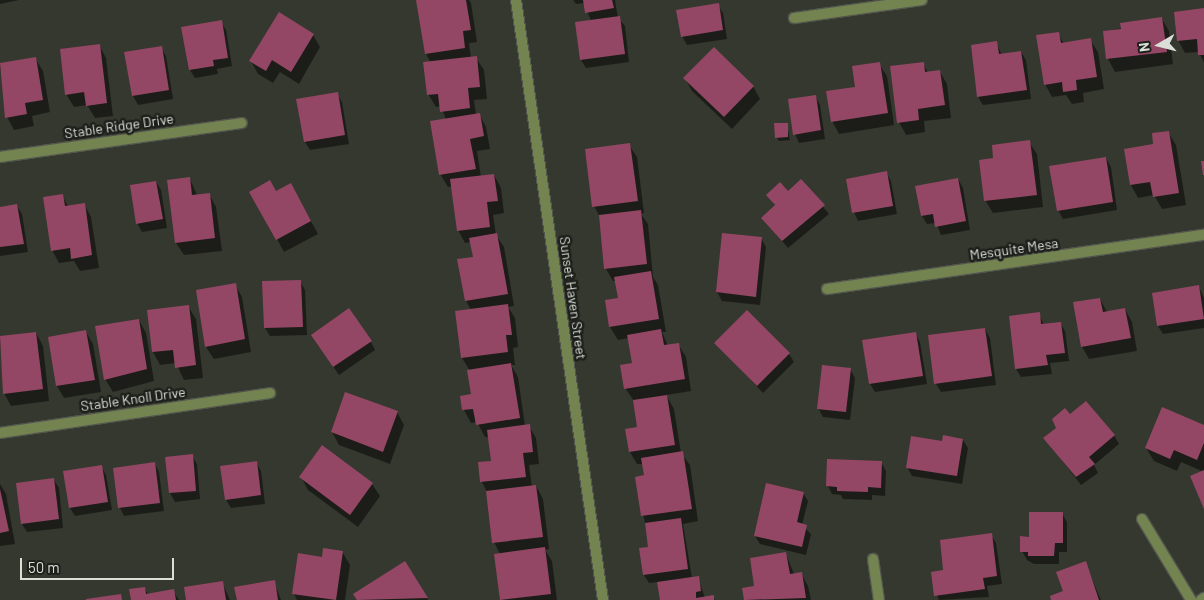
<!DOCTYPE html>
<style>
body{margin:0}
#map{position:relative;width:1204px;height:600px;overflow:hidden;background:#35382e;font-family:Barlow,sans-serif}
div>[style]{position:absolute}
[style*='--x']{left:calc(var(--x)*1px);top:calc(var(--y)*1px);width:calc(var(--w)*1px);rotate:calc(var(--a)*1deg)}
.shadow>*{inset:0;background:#0007}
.building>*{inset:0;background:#944765}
.roads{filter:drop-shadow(1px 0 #53564d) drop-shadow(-1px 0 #53564d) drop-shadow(0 1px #53564d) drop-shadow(0 -1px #53564d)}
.street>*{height:10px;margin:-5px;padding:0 5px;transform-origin:5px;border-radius:5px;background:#738451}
span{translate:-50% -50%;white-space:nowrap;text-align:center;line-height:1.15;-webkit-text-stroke:5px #1d1f1a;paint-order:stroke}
.street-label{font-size:14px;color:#dcdfd8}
.north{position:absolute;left:1134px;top:20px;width:50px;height:50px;-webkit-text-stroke:4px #1d1f1a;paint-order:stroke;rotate:262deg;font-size:14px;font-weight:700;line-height:20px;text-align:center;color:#dcdfd8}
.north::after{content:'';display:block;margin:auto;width:18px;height:22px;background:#dcdfd8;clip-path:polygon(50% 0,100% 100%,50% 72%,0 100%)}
.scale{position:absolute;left:20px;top:558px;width:154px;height:22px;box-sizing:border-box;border:2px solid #dcdfd8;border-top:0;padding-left:6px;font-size:15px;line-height:18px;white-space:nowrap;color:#dcdfd8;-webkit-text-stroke:4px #1d1f1a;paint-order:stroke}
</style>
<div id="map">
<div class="shadow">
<div style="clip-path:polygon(0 0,19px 0,0 4px)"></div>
<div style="clip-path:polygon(417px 0,469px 0,471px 3px,477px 42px,469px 43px,471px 58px,476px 58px,484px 70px,487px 99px,474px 100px,476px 115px,479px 114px,486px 127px,490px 149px,477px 151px,481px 177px,494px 175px,501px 188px,504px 213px,493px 215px,496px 235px,504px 247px,514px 306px,508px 307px,515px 318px,518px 347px,513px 348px,515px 365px,511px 365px,518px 377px,525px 426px,529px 426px,536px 438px,539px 464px,529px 465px,532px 487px,536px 486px,543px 499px,549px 549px,545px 550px,552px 561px,557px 600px,501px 600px,495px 555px,500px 554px,494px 542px,487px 492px,482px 482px,492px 462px,489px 437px,485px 437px,477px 422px,471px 423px,464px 410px,461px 397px,472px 395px,470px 371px,462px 358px,471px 310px,466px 301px,474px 258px,471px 242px,465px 243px,458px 230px,453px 186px,448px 187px,440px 174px,446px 120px,441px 106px,436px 107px,428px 94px,431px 63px,426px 54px)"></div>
<div style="clip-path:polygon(573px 0,615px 0,618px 18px,625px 26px,629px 62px,586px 68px,581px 60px,591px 21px,584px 3px,576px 4px)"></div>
<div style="clip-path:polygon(718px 5px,723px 13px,727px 39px,687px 45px,682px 36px)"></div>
<div style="clip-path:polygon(1204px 9px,1204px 63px,1199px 52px,1185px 53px,1178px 40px)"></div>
<div style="clip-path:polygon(1162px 19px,1169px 31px,1173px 64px,1115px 72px,1108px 59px,1104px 32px)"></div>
<div style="clip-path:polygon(221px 22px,226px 30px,232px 66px,217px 69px,218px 74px,195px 78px,190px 70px)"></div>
<div style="clip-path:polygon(1058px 33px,1064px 44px,1090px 40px,1098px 52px,1104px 89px,1083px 93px,1084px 102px,1072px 104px,1066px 95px,1052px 97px,1045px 84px)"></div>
<div style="clip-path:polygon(313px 35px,320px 47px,299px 84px,280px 72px,273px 83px,258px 74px,251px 61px)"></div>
<div style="clip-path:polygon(996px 42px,1002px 55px,1021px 52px,1026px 60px,1031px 99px,983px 105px,978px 97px)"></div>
<div style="clip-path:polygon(99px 45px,106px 58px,113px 116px,95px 118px,87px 105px,74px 107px,66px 94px)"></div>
<div style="clip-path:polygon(161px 48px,166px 56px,173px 99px,138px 105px,133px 96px,126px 54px)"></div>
<div style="clip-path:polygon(35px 58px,43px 71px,50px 112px,32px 116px,34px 126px,14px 130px,7px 117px,0 65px)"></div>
<div style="clip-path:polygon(923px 63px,928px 73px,940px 72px,947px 84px,951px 118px,924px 121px,925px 132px,906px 135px,899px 122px)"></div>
<div style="clip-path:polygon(879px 64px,887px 76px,894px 125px,839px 134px,832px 121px)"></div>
<div style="clip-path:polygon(685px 78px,753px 86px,760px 99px,732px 129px,692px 91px)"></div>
<div style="clip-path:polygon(337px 94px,342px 102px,349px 144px,310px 150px,305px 142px,298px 100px)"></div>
<div style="clip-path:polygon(815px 96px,820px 105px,825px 139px,799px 143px,795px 134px)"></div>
<div style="clip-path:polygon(787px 124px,790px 140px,779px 141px,776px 137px)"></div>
<div style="clip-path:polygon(1168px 132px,1176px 145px,1186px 205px,1162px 209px,1154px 195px,1138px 198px,1131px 185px,1125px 150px,1155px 145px)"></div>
<div style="clip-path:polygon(1029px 142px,1037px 154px,1043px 207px,993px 213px,985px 200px,995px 160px)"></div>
<div style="clip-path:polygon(629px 145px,637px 157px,644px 213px,641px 214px,648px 224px,653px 277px,658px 285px,666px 332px,662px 332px,668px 346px,678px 344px,686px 357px,691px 391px,666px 395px,674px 409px,681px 453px,690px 465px,698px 521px,683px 524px,692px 578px,698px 577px,705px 598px,713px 597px,715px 600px,661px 600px,658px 582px,649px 583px,644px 575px,650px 548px,636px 478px,645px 476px,643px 464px,637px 464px,630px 452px,638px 428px,634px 401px,625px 388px,633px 364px,629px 338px,618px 340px,610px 327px,607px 301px,619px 299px,616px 281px,613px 281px,606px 269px,601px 219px,594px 206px)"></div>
<div style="clip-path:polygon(1106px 158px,1111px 167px,1117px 210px,1063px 219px,1058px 210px)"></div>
<div style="clip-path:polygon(886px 172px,891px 181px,897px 214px,858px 221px,854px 212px)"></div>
<div style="clip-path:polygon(190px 179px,197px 195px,209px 194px,216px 207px,222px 251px,184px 255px,176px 243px)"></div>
<div style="clip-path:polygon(958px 179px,963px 188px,970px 230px,941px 235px,936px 223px,927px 224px,922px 216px,917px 187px)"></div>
<div style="clip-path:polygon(801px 181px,829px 214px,788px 248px,763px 218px,775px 206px,768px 195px,788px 192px)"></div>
<div style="clip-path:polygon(156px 182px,161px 190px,167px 228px,142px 232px,137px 223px)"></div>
<div style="clip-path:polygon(251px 192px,298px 197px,318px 234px,284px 252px)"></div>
<div style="clip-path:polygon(62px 195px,68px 206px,84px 204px,91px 217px,99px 268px,80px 271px,74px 261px,59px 263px,52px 250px)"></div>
<div style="clip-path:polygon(17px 206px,22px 214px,28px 252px,0 256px,0 208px)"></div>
<div style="clip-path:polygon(761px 238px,766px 247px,760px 305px,722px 301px,717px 292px)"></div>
<div style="clip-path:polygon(300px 281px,305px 290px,307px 335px,270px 336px,265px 328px)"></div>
<div style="clip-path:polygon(235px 285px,242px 297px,251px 352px,214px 359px,206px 347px,197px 291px)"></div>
<div style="clip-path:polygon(1199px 287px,1204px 298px,1204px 328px,1163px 334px,1158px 326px,1153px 294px)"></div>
<div style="clip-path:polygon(1100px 299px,1107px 312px,1125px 309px,1132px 322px,1137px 351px,1089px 359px,1082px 347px,1074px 303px)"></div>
<div style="clip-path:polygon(188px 306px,196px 319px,203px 378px,184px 380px,176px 363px,160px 365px,153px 352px,148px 311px)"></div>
<div style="clip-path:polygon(1039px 314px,1044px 325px,1060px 323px,1065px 331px,1069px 361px,1050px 363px,1052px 374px,1021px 377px,1016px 369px,1010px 317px)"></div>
<div style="clip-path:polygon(139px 320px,146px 333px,154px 381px,113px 392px,105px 379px)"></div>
<div style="clip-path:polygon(985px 329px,990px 338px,996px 385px,941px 392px,936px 384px)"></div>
<div style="clip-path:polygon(86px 332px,93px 344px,101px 392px,64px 398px,57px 386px,49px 338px)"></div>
<div style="clip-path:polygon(36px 333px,43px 346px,49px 401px,11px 406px,4px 393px,0 338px)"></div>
<div style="clip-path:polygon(915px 333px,920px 342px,927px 384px,875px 392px,870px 384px)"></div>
<div style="clip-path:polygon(371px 342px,375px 350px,339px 375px,317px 343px)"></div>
<div style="clip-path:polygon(716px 343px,789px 354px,794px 362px,763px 393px)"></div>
<div style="clip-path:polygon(850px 369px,855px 378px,850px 420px,823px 417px,818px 408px)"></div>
<div style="clip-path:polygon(397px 412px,404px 425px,390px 464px,339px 445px,332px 432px)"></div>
<div style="clip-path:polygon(1070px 416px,1114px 435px,1119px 444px,1094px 465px,1098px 473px,1081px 485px,1045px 438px)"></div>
<div style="clip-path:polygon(1204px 426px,1204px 506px,1204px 472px,1181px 462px,1177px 471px,1154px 461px,1146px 448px)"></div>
<div style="clip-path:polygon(963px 440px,968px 448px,962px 484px,912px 476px,907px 467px,944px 443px)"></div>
<div style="clip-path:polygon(323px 447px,372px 484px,380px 496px,358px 527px,308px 490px,301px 477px)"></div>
<div style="clip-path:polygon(192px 456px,197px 464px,200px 499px,175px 502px,170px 493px,167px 458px)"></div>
<div style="clip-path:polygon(256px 462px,261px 471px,265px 504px,231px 508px,226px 500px,222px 467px)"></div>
<div style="clip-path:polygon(881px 462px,886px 471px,885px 496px,872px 495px,872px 500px,843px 499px,841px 495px,832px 494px,828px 486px)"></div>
<div style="clip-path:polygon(155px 464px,159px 472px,164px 511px,124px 516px,120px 508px)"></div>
<div style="clip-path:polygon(101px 466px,106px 475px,112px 510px,75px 516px,70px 508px)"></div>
<div style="clip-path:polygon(54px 480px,59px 488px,63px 528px,27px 532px,22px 524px)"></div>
<div style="clip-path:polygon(0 484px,6px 494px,15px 544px,0 546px)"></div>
<div style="clip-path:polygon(803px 493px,808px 501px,802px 525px,811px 534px,806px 555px,760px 544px,755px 536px)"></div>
<div style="clip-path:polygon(1062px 513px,1067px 522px,1067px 552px,1059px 552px,1059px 564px,1034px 564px,1027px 560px,1022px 551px,1030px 538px)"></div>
<div style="clip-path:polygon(991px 535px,996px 543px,1002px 584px,987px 586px,989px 597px,939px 600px,937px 595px)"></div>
<div style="clip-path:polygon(343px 553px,350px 565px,345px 600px,297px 600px,294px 594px,323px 558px)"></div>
<div style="clip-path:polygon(786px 554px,794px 574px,801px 573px,808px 586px,811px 600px,745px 600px,743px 589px,756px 587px)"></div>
<div style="clip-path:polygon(405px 563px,428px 600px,358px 600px,355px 594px)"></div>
<div style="clip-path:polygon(1085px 563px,1101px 600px,1052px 600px,1065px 592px)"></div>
<div style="clip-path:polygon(222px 582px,230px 600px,187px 600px)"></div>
<div style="clip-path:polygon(274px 582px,281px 600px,238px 600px)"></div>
<div style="clip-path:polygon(144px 588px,148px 594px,173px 591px,179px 600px,132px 600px)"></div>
</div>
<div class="building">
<div style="clip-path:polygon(416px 0,466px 0,471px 30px,463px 31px,465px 48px,425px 54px)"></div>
<div style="clip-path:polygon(583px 0,612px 0,614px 8px,585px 13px)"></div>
<div style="clip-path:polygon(719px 3px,723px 30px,681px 37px,676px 10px)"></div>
<div style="clip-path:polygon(1204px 8px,1204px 55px,1198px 55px,1197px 39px,1177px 41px,1174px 12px)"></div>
<div style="clip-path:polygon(279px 12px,314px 34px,291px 72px,272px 60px,266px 71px,249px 61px)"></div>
<div style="clip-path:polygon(620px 16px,625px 54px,580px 60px,575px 22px)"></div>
<div style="clip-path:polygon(1162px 17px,1167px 52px,1106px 59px,1103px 31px,1121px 29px,1120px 23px)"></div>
<div style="clip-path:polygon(222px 20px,228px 58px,213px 60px,214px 66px,189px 70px,181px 27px)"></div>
<div style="clip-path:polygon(1059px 32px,1061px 43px,1091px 38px,1097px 77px,1076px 80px,1077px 90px,1063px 92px,1062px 82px,1044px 85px,1036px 35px)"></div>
<div style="clip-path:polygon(997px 41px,999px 54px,1021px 51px,1027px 90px,977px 97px,971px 45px)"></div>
<div style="clip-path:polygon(100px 44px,107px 103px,86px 106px,84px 92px,65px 95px,60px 49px)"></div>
<div style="clip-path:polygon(162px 46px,169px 90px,132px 96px,124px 52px)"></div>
<div style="clip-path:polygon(714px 47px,754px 86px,724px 117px,683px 78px)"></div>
<div style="clip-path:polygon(477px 56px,480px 87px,468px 88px,470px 108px,440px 112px,438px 94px,427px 95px,423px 62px)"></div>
<div style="clip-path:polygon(36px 57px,43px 100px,25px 103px,27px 114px,5px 118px,0 63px)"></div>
<div style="clip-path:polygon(880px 62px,888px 113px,831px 122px,826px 91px,855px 87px,852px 66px)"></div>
<div style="clip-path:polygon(924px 62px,925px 72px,940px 70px,945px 105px,918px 109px,919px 120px,897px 123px,890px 66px)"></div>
<div style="clip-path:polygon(338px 92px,345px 135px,304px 142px,296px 99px)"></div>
<div style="clip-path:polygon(816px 95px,821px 130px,793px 135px,788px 99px)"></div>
<div style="clip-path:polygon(480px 113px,484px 136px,470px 139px,476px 169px,439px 175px,430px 121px)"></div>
<div style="clip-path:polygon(774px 123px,788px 123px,788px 137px,775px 138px)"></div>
<div style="clip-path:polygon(1169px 131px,1179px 193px,1153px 197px,1150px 182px,1130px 185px,1124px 149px,1153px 144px,1152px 133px)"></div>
<div style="clip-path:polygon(1030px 140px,1037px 195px,984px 201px,979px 160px,993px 158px,992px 145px)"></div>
<div style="clip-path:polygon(630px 143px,638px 201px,592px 207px,585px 149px)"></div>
<div style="clip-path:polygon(1106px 157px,1113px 202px,1057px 211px,1049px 166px)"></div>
<div style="clip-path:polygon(1201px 161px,1204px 161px,1204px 175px,1203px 175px)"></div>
<div style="clip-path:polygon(887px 171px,893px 206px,852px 213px,846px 179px)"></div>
<div style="clip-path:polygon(494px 174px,498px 201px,487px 202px,490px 227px,457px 231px,450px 179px)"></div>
<div style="clip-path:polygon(190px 177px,192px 195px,210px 193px,215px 238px,175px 243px,167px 180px)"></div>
<div style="clip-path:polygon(958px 178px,966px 221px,935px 227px,933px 214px,921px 216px,915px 186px)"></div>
<div style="clip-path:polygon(801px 179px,825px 205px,782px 241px,761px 218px,775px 205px,766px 195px,780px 182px,788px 191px)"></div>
<div style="clip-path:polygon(270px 180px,276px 191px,291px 183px,311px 221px,276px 240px,249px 192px)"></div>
<div style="clip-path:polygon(156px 181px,163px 219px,136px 224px,130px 185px)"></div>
<div style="clip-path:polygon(63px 194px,65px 206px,85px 203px,92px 255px,71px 259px,70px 248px,51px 251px,43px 197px)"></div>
<div style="clip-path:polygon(17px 204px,24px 244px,0 247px,0 207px)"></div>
<div style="clip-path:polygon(641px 210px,647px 264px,604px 269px,599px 215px)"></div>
<div style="clip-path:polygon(497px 233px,508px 294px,465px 301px,457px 259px,473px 257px,469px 238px)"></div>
<div style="clip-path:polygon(722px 233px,762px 237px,756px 297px,716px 292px)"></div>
<div style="clip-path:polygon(651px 271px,659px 319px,609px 327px,605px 300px,618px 298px,614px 277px)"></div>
<div style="clip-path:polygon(301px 280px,303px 327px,264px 328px,262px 281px)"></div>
<div style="clip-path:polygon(236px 283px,245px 339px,205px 347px,196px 290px)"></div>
<div style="clip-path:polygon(1199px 285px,1204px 319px,1157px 326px,1152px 293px)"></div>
<div style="clip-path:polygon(1100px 298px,1103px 312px,1125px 308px,1131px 338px,1081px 347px,1073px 302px)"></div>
<div style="clip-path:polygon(508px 304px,512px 335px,506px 335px,508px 352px,461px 358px,455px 311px)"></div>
<div style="clip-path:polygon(189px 305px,196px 365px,175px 368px,173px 350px,152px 352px,147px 310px)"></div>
<div style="clip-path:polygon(349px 308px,372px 341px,333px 367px,311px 335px)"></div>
<div style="clip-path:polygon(747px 310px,790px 353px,757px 386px,714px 343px)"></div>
<div style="clip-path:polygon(1040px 312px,1041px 324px,1061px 322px,1065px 353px,1046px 355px,1048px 365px,1015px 369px,1009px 316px)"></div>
<div style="clip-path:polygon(139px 319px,147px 369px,104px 380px,95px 326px)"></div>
<div style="clip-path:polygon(985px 328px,992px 376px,934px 384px,928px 335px)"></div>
<div style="clip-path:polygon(661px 329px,664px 345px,679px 343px,685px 379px,624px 389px,620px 365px,632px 363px,627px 335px)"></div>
<div style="clip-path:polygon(86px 330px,95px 380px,56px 386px,48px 337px)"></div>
<div style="clip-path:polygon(36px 332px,43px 389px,3px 394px,0 336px)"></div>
<div style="clip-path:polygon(916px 332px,923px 376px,869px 384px,862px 340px)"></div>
<div style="clip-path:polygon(511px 363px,520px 418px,476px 425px,473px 409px,462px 410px,460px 396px,471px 394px,467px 370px)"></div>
<div style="clip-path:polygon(822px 365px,851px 368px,846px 412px,817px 409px)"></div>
<div style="clip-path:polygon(345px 392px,398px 411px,383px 452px,331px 432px)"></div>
<div style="clip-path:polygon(667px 395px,675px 445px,629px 452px,625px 429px,637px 427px,633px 400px)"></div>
<div style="clip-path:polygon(1086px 401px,1115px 435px,1089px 457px,1095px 464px,1076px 477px,1043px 438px,1056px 428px,1052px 419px,1065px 408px,1070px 414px)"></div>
<div style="clip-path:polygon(1162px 407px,1204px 425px,1204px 443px,1197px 460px,1174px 450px,1170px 459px,1145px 448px)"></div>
<div style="clip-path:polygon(530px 424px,533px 452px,523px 453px,526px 477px,480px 482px,478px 462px,491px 461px,487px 430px)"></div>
<div style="clip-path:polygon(943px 435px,963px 439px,957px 476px,906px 468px,911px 436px,942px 441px)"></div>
<div style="clip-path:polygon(322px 445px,373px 483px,350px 515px,299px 477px)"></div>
<div style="clip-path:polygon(683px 451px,692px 509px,641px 516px,635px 477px,644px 475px,641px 458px)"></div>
<div style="clip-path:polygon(193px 454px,196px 491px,169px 493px,165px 457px)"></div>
<div style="clip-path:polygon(827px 459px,882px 461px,881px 488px,868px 487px,868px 492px,837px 491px,837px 487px,826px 486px)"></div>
<div style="clip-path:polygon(257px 461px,261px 495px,225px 500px,220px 466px)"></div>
<div style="clip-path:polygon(155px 462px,160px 503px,118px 508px,113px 468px)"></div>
<div style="clip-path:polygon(102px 465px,108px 502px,69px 508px,63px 471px)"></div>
<div style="clip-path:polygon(1204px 470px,1204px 509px,1190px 476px)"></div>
<div style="clip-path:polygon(54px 478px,59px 519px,21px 524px,16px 483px)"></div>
<div style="clip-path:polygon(766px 483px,804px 492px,797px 522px,807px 525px,802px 547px,754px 536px)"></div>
<div style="clip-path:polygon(536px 485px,543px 537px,492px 543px,486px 491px)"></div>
<div style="clip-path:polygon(0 489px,9px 531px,0 533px)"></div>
<div style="clip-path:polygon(1029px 512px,1063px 512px,1063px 543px,1055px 543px,1054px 556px,1028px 556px,1028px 552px,1020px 552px,1020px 536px,1029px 537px)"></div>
<div style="clip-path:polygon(681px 518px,688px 569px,643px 575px,639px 548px,648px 547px,645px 523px)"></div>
<div style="clip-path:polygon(992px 533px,997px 576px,983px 578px,985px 589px,934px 596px,931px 572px,943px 570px,940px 540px)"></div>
<div style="clip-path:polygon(545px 547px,551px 594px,500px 600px,494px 554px)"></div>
<div style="clip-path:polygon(323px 548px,343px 551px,336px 600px,292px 594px,298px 553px,322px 557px)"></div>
<div style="clip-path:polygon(786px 552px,790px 574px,802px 572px,806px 598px,744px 600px,742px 588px,754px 586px,750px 558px)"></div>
<div style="clip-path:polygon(405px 561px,428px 598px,357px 600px,353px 594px)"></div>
<div style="clip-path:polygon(1086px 561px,1099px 600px,1051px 600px,1050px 596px,1063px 591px,1056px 572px)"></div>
<div style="clip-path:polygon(699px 576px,701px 591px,696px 592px,696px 598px,714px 595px,714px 600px,660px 600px,657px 582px)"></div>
<div style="clip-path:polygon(275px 580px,278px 600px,237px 600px,234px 587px)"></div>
<div style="clip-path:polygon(223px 581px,226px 600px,186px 600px,184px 587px)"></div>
<div style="clip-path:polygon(145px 587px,146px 594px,174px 589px,176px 600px,131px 600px,129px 589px)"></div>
<div style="clip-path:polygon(121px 594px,122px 600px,86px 600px,86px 599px)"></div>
</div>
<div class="roads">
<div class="street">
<div style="--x:516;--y:0;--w:606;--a:81.75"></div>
<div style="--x:794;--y:18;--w:129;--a:-8"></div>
<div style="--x:0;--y:157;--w:244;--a:-8"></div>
<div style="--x:827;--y:289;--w:381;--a:-8.2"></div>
<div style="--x:0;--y:433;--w:273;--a:-8.4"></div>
<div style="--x:1142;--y:519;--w:95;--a:58.8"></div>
<div style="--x:873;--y:559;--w:41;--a:81.7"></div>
<div style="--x:1201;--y:600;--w:4;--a:-34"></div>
</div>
</div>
<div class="street-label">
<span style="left:119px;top:126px;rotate:-8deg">Stable Ridge Drive</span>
<span style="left:1014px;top:249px;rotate:-8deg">Mesquite Mesa</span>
<span style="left:573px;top:298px;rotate:82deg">Sunset Haven Street</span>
<span style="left:133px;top:399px;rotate:-8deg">Stable Knoll Drive</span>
</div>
<div class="north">N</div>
<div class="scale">50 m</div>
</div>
